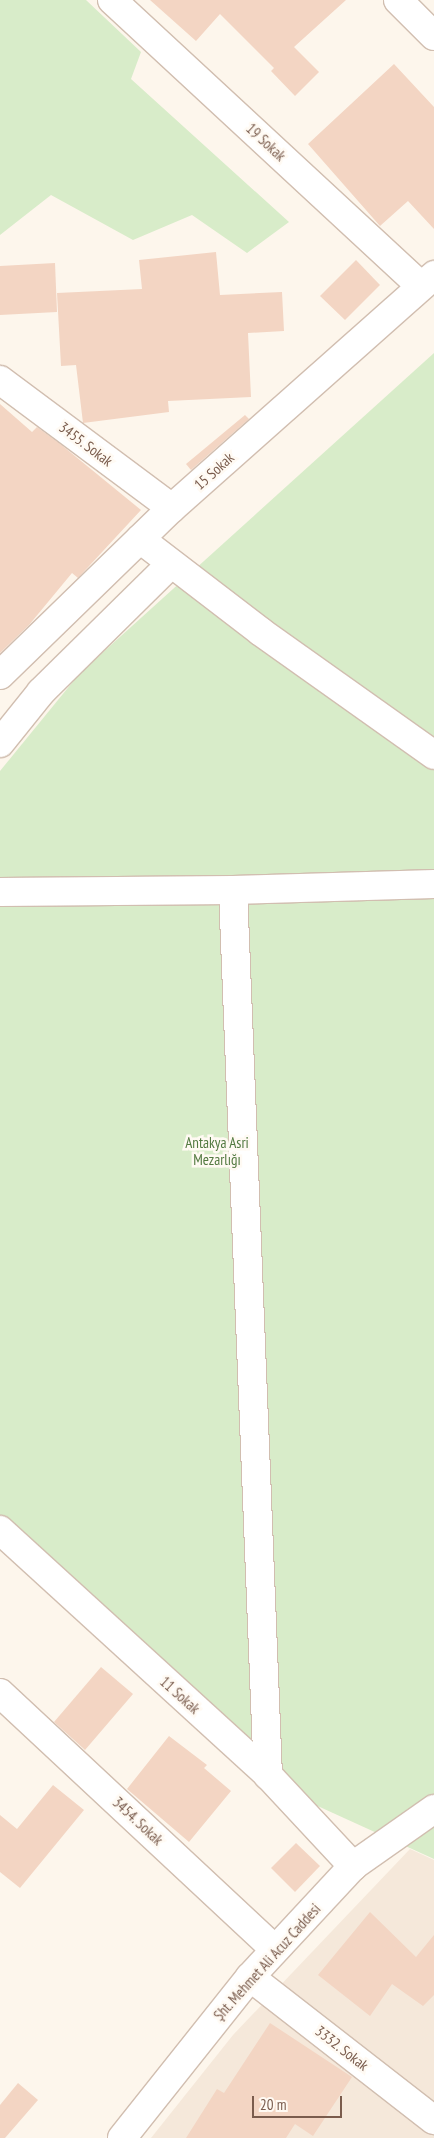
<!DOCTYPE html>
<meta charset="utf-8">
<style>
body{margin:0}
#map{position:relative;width:434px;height:2138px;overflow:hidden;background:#fdf6ec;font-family:"PT Sans Narrow",sans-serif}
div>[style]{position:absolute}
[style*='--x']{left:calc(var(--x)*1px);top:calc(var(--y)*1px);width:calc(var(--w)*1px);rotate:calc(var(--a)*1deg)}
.residential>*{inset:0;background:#f5e8da}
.green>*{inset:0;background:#d8ecc9}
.building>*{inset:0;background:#f3d5c3}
.roads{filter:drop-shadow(1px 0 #d1beb0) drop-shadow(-1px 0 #d1beb0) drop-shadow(0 1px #d1beb0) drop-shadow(0 -1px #d1beb0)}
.street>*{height:28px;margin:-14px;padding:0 14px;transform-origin:14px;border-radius:14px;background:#fff}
.secondary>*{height:28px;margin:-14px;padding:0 14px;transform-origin:14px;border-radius:14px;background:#fff}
span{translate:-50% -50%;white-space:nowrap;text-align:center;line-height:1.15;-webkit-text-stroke:5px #fffaf3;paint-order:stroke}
.street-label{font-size:15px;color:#7a5c4d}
.park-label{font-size:15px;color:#537a41}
.scale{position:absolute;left:252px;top:2096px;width:90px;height:22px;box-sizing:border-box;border:2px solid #7a5c4d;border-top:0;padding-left:6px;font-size:15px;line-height:18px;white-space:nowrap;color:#7a5c4d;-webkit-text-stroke:4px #fffaf3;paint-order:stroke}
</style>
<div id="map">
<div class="residential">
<div style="clip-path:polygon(410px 1849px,434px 1860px,434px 2138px,151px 2138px,233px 2035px)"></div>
</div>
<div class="green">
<div style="clip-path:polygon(0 0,86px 0,141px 52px,131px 79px,289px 222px,247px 253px,192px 215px,133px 240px,51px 195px,0 235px)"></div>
<div style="clip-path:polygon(434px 353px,434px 1859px,311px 1803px,0 1530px,0 771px,80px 673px)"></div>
</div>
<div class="building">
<div style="clip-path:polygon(150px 0,346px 0,294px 47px,319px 72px,295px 96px,271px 71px,274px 68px,220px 14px,196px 41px)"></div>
<div style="clip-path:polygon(394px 64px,434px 107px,434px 229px,408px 201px,380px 226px,308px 144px)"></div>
<div style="clip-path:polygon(216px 252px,220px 295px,282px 292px,284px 331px,248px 333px,251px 397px,168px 401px,169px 412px,83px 423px,76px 365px,61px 366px,57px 293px,142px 289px,139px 260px)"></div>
<div style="clip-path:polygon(356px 260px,380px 285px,345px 320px,320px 296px)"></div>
<div style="clip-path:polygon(55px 263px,57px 312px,0 315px,0 266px)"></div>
<div style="clip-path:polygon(0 404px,32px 432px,37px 427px,59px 443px,141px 510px,78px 578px,72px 573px,29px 625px,0 653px)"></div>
<div style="clip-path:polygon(245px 415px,249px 419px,191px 470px,186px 464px)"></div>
<div style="clip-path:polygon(101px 1667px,133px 1694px,85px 1750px,54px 1722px)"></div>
<div style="clip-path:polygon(169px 1736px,207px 1765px,204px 1768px,231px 1791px,189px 1842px,127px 1789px)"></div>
<div style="clip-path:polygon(53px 1785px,84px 1810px,20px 1888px,0 1872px,0 1815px,17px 1829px)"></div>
<div style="clip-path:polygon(296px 1843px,320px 1866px,295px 1892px,271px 1868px)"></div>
<div style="clip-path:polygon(370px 1912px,416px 1957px,434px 1935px,434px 1995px,423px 2006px,392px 1984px,370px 2016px,318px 1975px)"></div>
<div style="clip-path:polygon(270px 2023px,352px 2077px,313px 2136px,295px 2124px,286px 2138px,186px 2138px,217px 2089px,224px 2093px)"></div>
<div style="clip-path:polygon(18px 2083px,38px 2100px,5px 2138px,0 2138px,0 2105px)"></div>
</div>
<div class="roads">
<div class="street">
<div style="--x:112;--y:0;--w:420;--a:42.8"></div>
<div style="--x:398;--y:0;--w:51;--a:45"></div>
<div style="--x:0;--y:380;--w:214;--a:36.7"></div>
<div style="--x:140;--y:539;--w:153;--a:37.5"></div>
<div style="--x:261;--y:632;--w:212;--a:35.4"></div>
<div style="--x:0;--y:675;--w:240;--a:-44.2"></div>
<div style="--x:172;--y:508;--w:351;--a:-41.6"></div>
<div style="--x:0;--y:743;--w:65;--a:-51.2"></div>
<div style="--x:41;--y:692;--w:182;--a:-44.6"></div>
<div style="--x:233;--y:890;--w:886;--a:87.74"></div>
<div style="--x:0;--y:892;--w:233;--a:-0.5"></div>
<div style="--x:233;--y:890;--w:201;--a:-1.7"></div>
<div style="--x:0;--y:1530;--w:363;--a:42.4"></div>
<div style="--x:268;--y:1775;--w:125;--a:47"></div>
<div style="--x:0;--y:1693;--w:376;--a:43"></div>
<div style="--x:250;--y:1977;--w:233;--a:37.9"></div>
</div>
<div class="secondary">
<div style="--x:122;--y:2138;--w:206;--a:-51.5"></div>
<div style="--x:250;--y:1977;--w:151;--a:-47.1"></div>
<div style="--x:353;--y:1866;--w:99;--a:-35.1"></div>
</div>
</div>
<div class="street-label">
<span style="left:266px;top:142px;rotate:43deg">19 Sokak</span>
<span style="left:86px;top:444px;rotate:37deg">3455. Sokak</span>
<span style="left:214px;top:471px;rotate:-42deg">15 Sokak</span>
<span style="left:180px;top:1695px;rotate:42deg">11 Sokak</span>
<span style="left:138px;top:1821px;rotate:43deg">3454. Sokak</span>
<span style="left:267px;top:1962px;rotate:-48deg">Şht. Mehmet Ali Acuz Caddesi</span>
<span style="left:342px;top:2048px;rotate:38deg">3332. Sokak</span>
</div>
<div class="park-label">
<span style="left:217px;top:1151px">Antakya Asri<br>Mezarlığı</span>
</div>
<div class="scale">20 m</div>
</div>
